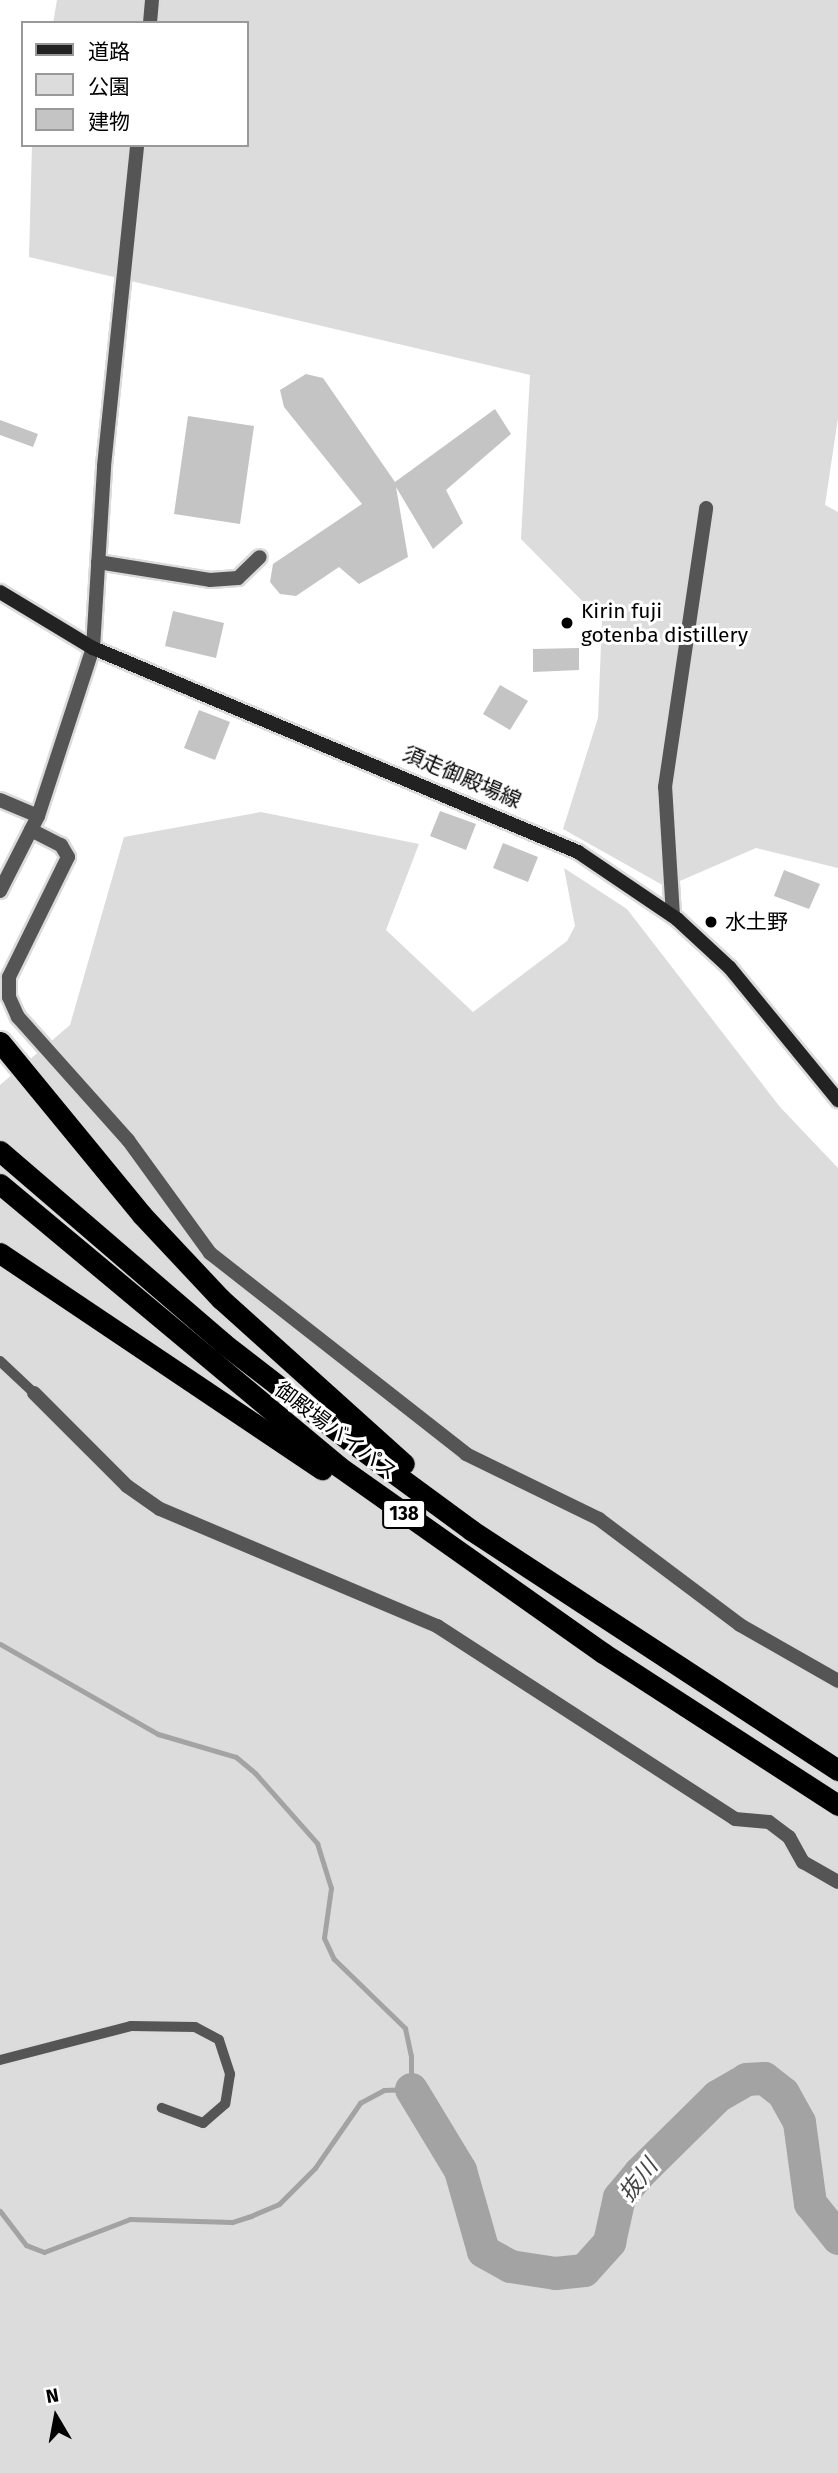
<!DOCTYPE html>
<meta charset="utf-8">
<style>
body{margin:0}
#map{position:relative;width:838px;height:2473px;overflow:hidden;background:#fff;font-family:"Fira Sans","Noto Sans JP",sans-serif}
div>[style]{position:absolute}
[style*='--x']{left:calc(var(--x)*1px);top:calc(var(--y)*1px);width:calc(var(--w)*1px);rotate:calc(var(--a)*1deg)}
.green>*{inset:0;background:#dcdcdc}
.stream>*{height:5px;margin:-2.5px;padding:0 2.5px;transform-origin:2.5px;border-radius:2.5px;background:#a3a3a3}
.river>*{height:33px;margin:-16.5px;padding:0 16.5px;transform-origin:16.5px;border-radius:16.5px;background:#a3a3a3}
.building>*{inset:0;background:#c4c4c4}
.roads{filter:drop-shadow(2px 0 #dbdbdb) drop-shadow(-2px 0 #dbdbdb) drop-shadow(0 2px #dbdbdb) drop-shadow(0 -2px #dbdbdb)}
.service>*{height:10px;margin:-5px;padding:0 5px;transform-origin:5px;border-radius:5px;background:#555}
.minor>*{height:14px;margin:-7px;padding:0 7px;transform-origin:7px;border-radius:7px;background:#555}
.tertiary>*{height:14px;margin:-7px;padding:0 7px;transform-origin:7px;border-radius:7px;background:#555}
.secondary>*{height:14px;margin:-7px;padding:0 7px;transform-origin:7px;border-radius:7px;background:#222}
.motorway>*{height:21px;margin:-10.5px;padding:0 10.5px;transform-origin:10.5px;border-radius:10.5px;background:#000}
.dots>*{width:19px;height:19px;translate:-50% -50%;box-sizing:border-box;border:4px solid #fff;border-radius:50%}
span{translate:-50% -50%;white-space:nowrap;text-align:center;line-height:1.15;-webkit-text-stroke:6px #fff;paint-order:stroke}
.shield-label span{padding:2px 5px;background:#fff;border:2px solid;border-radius:5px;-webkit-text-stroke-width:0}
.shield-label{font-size:19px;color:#000;font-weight:700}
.poi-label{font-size:21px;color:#000}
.left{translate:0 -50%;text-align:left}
.street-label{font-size:21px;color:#000}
.water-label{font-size:23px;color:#444;font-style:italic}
.legend{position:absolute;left:21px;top:21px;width:228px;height:126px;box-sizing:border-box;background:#fff;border:2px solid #999;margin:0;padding:9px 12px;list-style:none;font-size:21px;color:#000}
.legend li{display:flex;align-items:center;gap:14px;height:35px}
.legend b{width:35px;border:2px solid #999}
.north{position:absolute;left:21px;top:2382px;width:70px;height:70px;-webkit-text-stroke:5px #fff;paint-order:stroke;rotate:350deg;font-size:19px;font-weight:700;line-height:28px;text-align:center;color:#000}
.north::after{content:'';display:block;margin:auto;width:24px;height:32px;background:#000;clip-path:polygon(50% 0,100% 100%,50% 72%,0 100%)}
</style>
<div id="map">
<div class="green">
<div style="clip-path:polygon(57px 0,838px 0,838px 418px,825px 505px,838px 512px,838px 868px,756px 848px,666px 887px,563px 829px,598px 718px,602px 621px,521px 539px,530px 375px,29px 257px,32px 145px,247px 145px,247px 23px,53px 23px)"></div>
<div style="clip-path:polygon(261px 812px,419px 844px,386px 930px,473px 1012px,567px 941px,575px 926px,564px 868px,627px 909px,780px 1107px,838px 1168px,838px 2473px,0 2473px,0 1085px,70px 1025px,124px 837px)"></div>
</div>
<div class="stream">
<div style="--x:0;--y:1644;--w:182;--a:29.7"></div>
<div style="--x:158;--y:1734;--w:81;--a:16.4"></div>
<div style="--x:236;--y:1757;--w:25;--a:40"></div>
<div style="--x:255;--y:1773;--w:94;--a:48.5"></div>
<div style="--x:317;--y:1843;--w:47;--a:72.7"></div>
<div style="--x:331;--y:1888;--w:50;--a:98"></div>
<div style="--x:324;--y:1938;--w:23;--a:65"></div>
<div style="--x:334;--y:1959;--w:99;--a:44.2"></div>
<div style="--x:405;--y:2028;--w:29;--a:78"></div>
<div style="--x:411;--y:2056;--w:33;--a:90"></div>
<div style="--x:411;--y:2089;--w:27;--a:178"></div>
<div style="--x:384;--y:2090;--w:27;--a:152"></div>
<div style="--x:360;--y:2103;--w:79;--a:124.7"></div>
<div style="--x:315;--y:2168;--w:51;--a:135"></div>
<div style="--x:279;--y:2204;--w:30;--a:157"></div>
<div style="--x:251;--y:2216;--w:20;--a:162"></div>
<div style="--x:232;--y:2222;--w:102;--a:-178.3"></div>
<div style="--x:130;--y:2219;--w:92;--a:159"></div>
<div style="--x:44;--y:2252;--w:19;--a:-159"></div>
<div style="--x:26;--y:2245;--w:43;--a:-127.4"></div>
</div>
<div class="river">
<div style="--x:411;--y:2089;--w:95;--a:58.8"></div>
<div style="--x:460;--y:2170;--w:84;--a:74.1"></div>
<div style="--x:483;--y:2251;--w:31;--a:29"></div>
<div style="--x:510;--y:2266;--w:46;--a:8.8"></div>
<div style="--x:555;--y:2273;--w:29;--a:-6"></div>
<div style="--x:584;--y:2270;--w:38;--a:-48"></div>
<div style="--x:609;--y:2242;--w:46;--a:-77.5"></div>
<div style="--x:619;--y:2197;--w:31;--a:-50"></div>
<div style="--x:639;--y:2173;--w:110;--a:-44.6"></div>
<div style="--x:717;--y:2096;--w:34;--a:-30"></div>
<div style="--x:746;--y:2079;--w:18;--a:-3"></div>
<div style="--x:764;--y:2078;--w:24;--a:38"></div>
<div style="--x:783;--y:2093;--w:33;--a:61"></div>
<div style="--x:799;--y:2122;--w:82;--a:82.3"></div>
<div style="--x:810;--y:2203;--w:45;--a:51.3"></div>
</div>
<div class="building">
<div style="clip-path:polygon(306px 374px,323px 378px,395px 482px,495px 409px,511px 434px,446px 490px,463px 523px,433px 549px,396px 487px,408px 557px,359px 584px,339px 567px,296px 596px,280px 594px,270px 582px,273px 564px,362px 504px,284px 407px,280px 390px)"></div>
<div style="clip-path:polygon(188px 416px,254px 426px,240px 524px,174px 514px)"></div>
<div style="clip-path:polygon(0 420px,38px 434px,33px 447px,0 435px)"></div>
<div style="clip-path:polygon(173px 611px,224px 623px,216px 658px,165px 646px)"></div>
<div style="clip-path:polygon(579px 648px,579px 670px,533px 672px,533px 649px)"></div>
<div style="clip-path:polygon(500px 685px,528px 701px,510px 730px,483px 714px)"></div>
<div style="clip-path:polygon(199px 710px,230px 722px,215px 760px,184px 748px)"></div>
<div style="clip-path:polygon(440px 811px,476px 824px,466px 850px,430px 836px)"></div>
<div style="clip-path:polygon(503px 843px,538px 857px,528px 882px,493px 868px)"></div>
<div style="clip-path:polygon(784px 870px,820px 884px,809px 909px,774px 896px)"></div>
</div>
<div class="roads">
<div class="service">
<div style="--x:0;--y:1361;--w:47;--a:43.3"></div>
<div style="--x:0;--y:2060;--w:135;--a:-14.5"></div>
<div style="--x:131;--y:2026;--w:64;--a:0.9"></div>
<div style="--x:195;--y:2027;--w:27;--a:28"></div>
<div style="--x:219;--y:2040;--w:36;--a:72"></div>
<div style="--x:230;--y:2074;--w:30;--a:99"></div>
<div style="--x:225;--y:2104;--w:29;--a:139"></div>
<div style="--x:203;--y:2123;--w:44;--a:-159.9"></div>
</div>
<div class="minor">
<div style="--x:98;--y:562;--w:113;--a:9.1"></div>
<div style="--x:210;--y:580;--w:28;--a:-4"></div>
<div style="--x:238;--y:578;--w:30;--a:-44"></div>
<div style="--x:0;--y:800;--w:41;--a:22.8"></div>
<div style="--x:31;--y:830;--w:34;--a:27"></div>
<div style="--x:61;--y:845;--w:14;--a:60"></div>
<div style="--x:68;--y:857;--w:134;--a:116.2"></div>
<div style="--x:9;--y:977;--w:20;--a:90"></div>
<div style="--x:9;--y:997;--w:22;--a:66"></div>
<div style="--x:18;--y:1017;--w:165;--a:48.2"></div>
<div style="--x:128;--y:1140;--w:140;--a:54"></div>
<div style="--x:210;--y:1253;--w:325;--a:38.1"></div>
<div style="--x:466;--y:1454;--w:148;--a:26"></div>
<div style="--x:599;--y:1519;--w:176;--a:36.9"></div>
<div style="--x:740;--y:1625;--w:113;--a:29.7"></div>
<div style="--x:673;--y:916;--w:129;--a:-93.5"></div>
<div style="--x:665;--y:787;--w:282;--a:-81.6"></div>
<div style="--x:34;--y:1393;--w:132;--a:45"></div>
<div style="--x:127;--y:1486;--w:40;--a:34.9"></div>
<div style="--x:160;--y:1509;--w:301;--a:22.9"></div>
<div style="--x:437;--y:1626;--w:355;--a:32.9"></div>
<div style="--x:735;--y:1819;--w:34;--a:5"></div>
<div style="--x:769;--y:1822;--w:25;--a:37"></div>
<div style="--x:789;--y:1837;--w:29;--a:61"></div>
<div style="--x:803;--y:1862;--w:40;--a:29.7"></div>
</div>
<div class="tertiary">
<div style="--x:150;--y:23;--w:23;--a:-85"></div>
<div style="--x:0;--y:891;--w:84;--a:-63.1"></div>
<div style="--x:38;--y:816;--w:177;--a:-71.9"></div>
<div style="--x:93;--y:648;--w:182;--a:-86.5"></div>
<div style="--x:104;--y:466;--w:323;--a:-84.1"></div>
</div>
<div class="secondary">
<div style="--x:0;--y:592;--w:109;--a:31.1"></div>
<div style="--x:93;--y:648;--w:526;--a:22.81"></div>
<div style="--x:578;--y:852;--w:120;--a:34.1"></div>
<div style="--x:677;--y:919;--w:72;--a:42.8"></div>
<div style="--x:730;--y:968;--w:171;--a:50.7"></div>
</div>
<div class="motorway">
<div style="--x:0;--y:1042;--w:224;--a:50.6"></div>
<div style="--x:142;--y:1215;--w:115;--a:46.8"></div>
<div style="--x:221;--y:1299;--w:246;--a:42"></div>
<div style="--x:0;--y:1151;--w:294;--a:40.7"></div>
<div style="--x:223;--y:1343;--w:160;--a:37.7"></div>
<div style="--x:350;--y:1441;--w:150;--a:36.3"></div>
<div style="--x:471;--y:1530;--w:439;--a:33.2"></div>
<div style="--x:0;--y:1184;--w:440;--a:39.8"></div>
<div style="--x:338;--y:1466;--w:324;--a:35.2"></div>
<div style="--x:603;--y:1653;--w:280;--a:32.9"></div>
<div style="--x:0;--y:1253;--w:388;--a:33.9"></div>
</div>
</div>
<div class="dots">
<div style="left:567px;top:623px;background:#000"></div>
<div style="left:711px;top:922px;background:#000"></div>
</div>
<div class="shield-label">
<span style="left:404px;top:1514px">138</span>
</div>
<div class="poi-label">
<span class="left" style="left:581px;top:623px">Kirin fuji<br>gotenba distillery</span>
<span class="left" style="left:725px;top:922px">水土野</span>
</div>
<div class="street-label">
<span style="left:462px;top:777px;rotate:23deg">須走御殿場線</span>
<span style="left:336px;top:1431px;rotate:37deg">御殿場バイパス</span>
</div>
<div class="water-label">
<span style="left:638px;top:2180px;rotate:-52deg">抜川</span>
</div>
<ul class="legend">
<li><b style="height:9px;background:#222"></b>道路</li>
<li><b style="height:19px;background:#dcdcdc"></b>公園</li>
<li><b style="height:19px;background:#c4c4c4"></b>建物</li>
</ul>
<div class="north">N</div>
</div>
